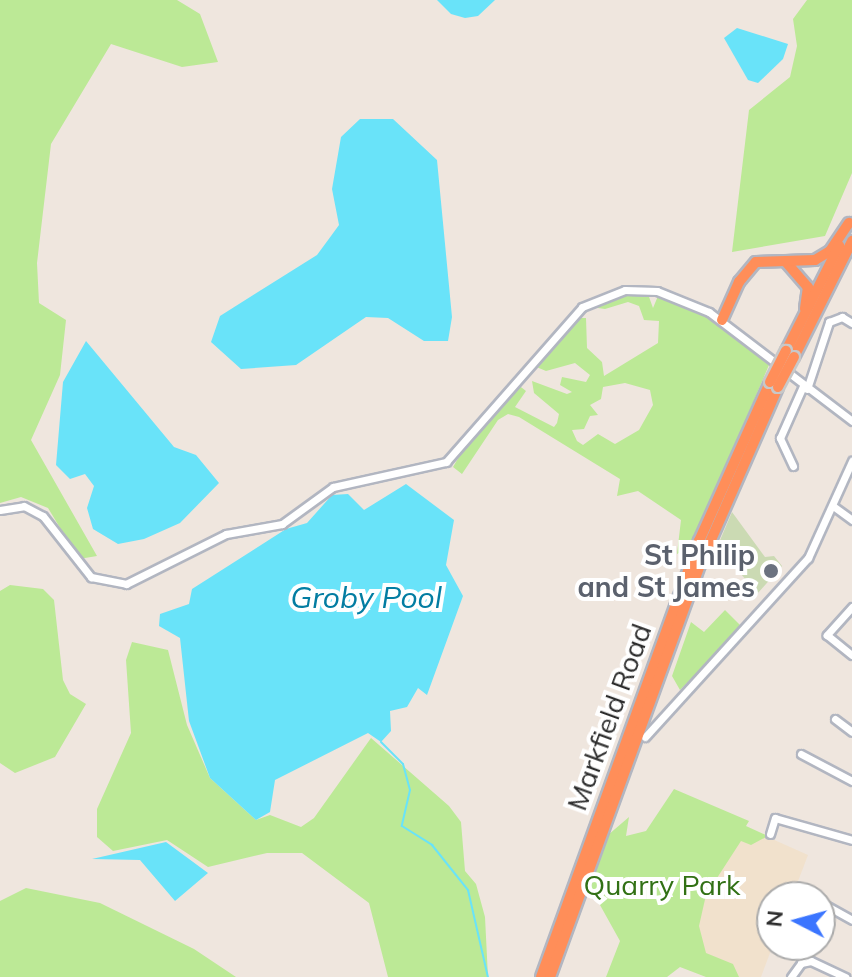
<!DOCTYPE html>
<style>
body{margin:0}
#map{position:relative;width:852px;height:977px;overflow:hidden;background:#efe6de;font-family:Mulish,sans-serif}
div>[style]{position:absolute}
[style*='--x']{left:calc(var(--x)*1px);top:calc(var(--y)*1px);width:calc(var(--w)*1px);rotate:calc(var(--a)*1deg)}
.education>*{inset:0;background:#f1e1cc}
.green>*{inset:0;background:#bce996}
.cemetery>*{inset:0;background:#cbdab3}
.water>*{inset:0;background:#69e3f9}
.stream>*{height:2px;margin:-1px;padding:0 1px;transform-origin:1px;border-radius:1px;background:#69e3f9}
.roads{filter:drop-shadow(2px 0 #b2b6c1) drop-shadow(-2px 0 #b2b6c1) drop-shadow(0 2px #b2b6c1) drop-shadow(0 -2px #b2b6c1)}
.minor>*{height:7px;margin:-3.5px;padding:0 3.5px;transform-origin:3.5px;border-radius:3.5px;background:#fff}
.highway>*{height:10px;margin:-5px;padding:0 5px;transform-origin:5px;border-radius:5px;background:#ff8e59}
.bridges{filter:drop-shadow(2px 0 #c8c8c8) drop-shadow(-2px 0 #c8c8c8) drop-shadow(0 2px #c8c8c8) drop-shadow(0 -2px #c8c8c8)}
.highway-bridge>*{height:10px;margin:-5px;padding:0 5px;transform-origin:5px;border-radius:5px;background:#ff8e59}
.dots>*{width:22px;height:22px;translate:-50% -50%;box-sizing:border-box;border:4px solid #fff;border-radius:50%}
span{translate:-50% -50%;white-space:nowrap;text-align:center;line-height:1.15;-webkit-text-stroke:8px #fff;paint-order:stroke}
.worship-label{font-size:28px;color:#5b616d;font-weight:700}
.right{translate:-100% -50%;text-align:right}
.street-label{font-size:28px;color:#2c2c2c}
.park-label{font-size:28px;color:#327115}
.water-label{font-size:30px;color:#037da2;font-style:italic}
.north{position:absolute;left:756px;top:881px;width:80px;height:80px;box-sizing:border-box;background:#fff;border:2px solid #ababab;border-radius:50%;rotate:276deg;font-size:22px;font-weight:700;line-height:32px;text-align:center;color:#2c2c2c}
.north::after{content:'';display:block;margin:auto;width:28px;height:36px;background:#3b75ff;clip-path:polygon(50% 0,100% 100%,50% 72%,0 100%)}
</style>
<div id="map">
<div class="education">
<div style="clip-path:polygon(745px 827px,808px 855px,792px 897px,772px 897px,773px 945px,761px 977px,728px 977px,668px 941px)"></div>
</div>
<div class="green">
<div style="clip-path:polygon(0 0,177px 0,200px 14px,218px 62px,182px 67px,111px 44px,51px 144px,37px 263px,39px 303px,66px 320px,60px 375px,31px 440px,97px 556px,79px 559px,48px 508px,21px 497px,0 503px)"></div>
<div style="clip-path:polygon(807px 0,852px 0,852px 173px,825px 236px,732px 252px,749px 110px,790px 77px,797px 46px,793px 19px)"></div>
<div style="clip-path:polygon(evenodd,622px 293px,648px 294px,653px 308px,658px 296px,693px 301px,769px 365px,693px 545px,677px 554px,681px 520px,638px 491px,617px 496px,620px 479px,519px 417px,508px 414px,498px 420px,462px 474px,453px 467px,469px 440px,517px 384px,526px 391px,515px 407px,554px 427px,557px 423px,559px 414px,534px 393px,532px 381px,567px 394px,572px 392px,560px 385px,562px 377px,586px 382px,590px 375px,575px 363px,546px 371px,534px 366px,575px 318px,586px 318px,587px 348px,602px 362px,604px 376px,658px 343px,659px 321px,644px 320px,639px 306px,628px 302px,605px 309px,591px 307px,622px 293px,625px 383px,650px 390px,653px 405px,639px 430px,615px 444px,598px 434px,583px 445px,577px 441px,572px 430px,584px 429px,590px 416px,598px 415px,590px 405px,601px 399px,603px 387px,625px 383px)"></div>
<div style="clip-path:polygon(10px 585px,43px 589px,54px 600px,63px 680px,70px 694px,86px 704px,55px 757px,15px 773px,0 763px,0 591px)"></div>
<div style="clip-path:polygon(725px 610px,742px 627px,680px 690px,672px 676px,691px 622px,704px 632px)"></div>
<div style="clip-path:polygon(132px 642px,168px 650px,187px 725px,210px 778px,256px 820px,270px 815px,301px 827px,314px 818px,371px 738px,449px 806px,461px 822px,465px 871px,476px 884px,485px 917px,488px 977px,388px 977px,369px 903px,302px 853px,267px 853px,208px 867px,167px 840px,113px 851px,97px 837px,97px 809px,131px 733px,126px 660px)"></div>
<div style="clip-path:polygon(674px 789px,749px 821px,746px 826px,768px 836px,751px 845px,741px 841px,706px 895px,699px 926px,706px 953px,733px 964px,739px 977px,706px 977px,680px 967px,667px 977px,606px 977px,620px 941px,595px 896px,587px 892px,608px 835px,629px 817px,626px 836px,646px 831px)"></div>
<div style="clip-path:polygon(26px 888px,100px 903px,194px 949px,236px 977px,0 977px,0 901px)"></div>
</div>
<div class="cemetery">
<div style="clip-path:polygon(732px 512px,765px 557px,774px 556px,782px 566px,757px 594px,718px 545px)"></div>
</div>
<div class="water">
<div style="clip-path:polygon(437px 0,495px 0,478px 16px,465px 18px,451px 14px)"></div>
<div style="clip-path:polygon(737px 28px,788px 44px,783px 59px,758px 83px,748px 80px,724px 38px)"></div>
<div style="clip-path:polygon(360px 119px,393px 119px,437px 160px,452px 317px,448px 341px,424px 341px,388px 318px,366px 317px,296px 365px,241px 369px,211px 342px,220px 316px,317px 255px,331px 236px,339px 225px,332px 189px,341px 137px)"></div>
<div style="clip-path:polygon(86px 341px,174px 447px,196px 455px,219px 483px,180px 523px,144px 539px,118px 544px,93px 529px,87px 508px,94px 486px,85px 474px,70px 479px,56px 465px,63px 382px)"></div>
<div style="clip-path:polygon(406px 484px,454px 520px,446px 565px,463px 596px,427px 695px,418px 688px,407px 707px,390px 711px,391px 731px,381px 742px,368px 733px,275px 780px,270px 812px,256px 820px,210px 778px,189px 721px,180px 638px,159px 626px,160px 614px,189px 604px,192px 589px,286px 529px,307px 523px,332px 495px,348px 494px,364px 510px)"></div>
<div style="clip-path:polygon(166px 842px,208px 873px,175px 901px,140px 860px,92px 859px)"></div>
</div>
<div class="stream">
<div style="--x:381;--y:742;--w:31;--a:45"></div>
<div style="--x:403;--y:764;--w:27;--a:75"></div>
<div style="--x:410;--y:790;--w:37;--a:103"></div>
<div style="--x:402;--y:826;--w:36;--a:32"></div>
<div style="--x:432;--y:845;--w:58;--a:51.3"></div>
<div style="--x:468;--y:890;--w:89;--a:77.1"></div>
</div>
<div class="roads">
<div class="minor">
<div style="--x:807;--y:389;--w:71;--a:-71.8"></div>
<div style="--x:829;--y:322;--w:14;--a:-21"></div>
<div style="--x:842;--y:317;--w:12;--a:31"></div>
<div style="--x:793;--y:466;--w:31;--a:-115"></div>
<div style="--x:780;--y:438;--w:57;--a:-66.1"></div>
<div style="--x:833;--y:506;--w:24;--a:36"></div>
<div style="--x:0;--y:510;--w:24;--a:-9"></div>
<div style="--x:24;--y:506;--w:21;--a:28"></div>
<div style="--x:43;--y:516;--w:78;--a:51.8"></div>
<div style="--x:91;--y:577;--w:36;--a:11"></div>
<div style="--x:126;--y:584;--w:112;--a:-26.6"></div>
<div style="--x:226;--y:534;--w:57;--a:-10.1"></div>
<div style="--x:282;--y:524;--w:63;--a:-36"></div>
<div style="--x:333;--y:487;--w:116;--a:-12.5"></div>
<div style="--x:446;--y:462;--w:206;--a:-48.7"></div>
<div style="--x:582;--y:307;--w:46;--a:-21.6"></div>
<div style="--x:625;--y:290;--w:32;--a:2"></div>
<div style="--x:657;--y:291;--w:56;--a:22"></div>
<div style="--x:709;--y:312;--w:180;--a:37.3"></div>
<div style="--x:852;--y:607;--w:38;--a:132"></div>
<div style="--x:827;--y:635;--w:32;--a:39"></div>
<div style="--x:835;--y:719;--w:21;--a:37"></div>
<div style="--x:645;--y:737;--w:242;--a:-47.7"></div>
<div style="--x:808;--y:558;--w:107;--a:-65.6"></div>
<div style="--x:801;--y:754;--w:58;--a:27.9"></div>
<div style="--x:770;--y:834;--w:17;--a:-73"></div>
<div style="--x:775;--y:818;--w:80;--a:15.9"></div>
<div style="--x:799;--y:890;--w:15;--a:28"></div>
<div style="--x:820;--y:902;--w:37;--a:29"></div>
<div style="--x:791;--y:977;--w:17;--a:-54"></div>
<div style="--x:801;--y:963;--w:10;--a:-11"></div>
<div style="--x:811;--y:961;--w:38;--a:25"></div>
</div>
<div class="highway">
<div style="--x:786;--y:262;--w:33;--a:49"></div>
<div style="--x:808;--y:287;--w:22;--a:98"></div>
<div style="--x:722;--y:320;--w:42;--a:-65.9"></div>
<div style="--x:739;--y:282;--w:26;--a:-50"></div>
<div style="--x:756;--y:262;--w:59;--a:-1.9"></div>
<div style="--x:815;--y:260;--w:17;--a:-31"></div>
<div style="--x:830;--y:251;--w:34;--a:-56"></div>
<div style="--x:786;--y:351;--w:118;--a:-63.2"></div>
<div style="--x:794;--y:357;--w:130;--a:-63.4"></div>
<div style="--x:541;--y:977;--w:464;--a:-70.1"></div>
<div style="--x:699;--y:541;--w:174;--a:-65.9"></div>
<div style="--x:550;--y:977;--w:438;--a:-70"></div>
<div style="--x:700;--y:565;--w:194;--a:-66.3"></div>
</div>
</div>
<div class="bridges">
<div class="highway-bridge">
<div style="--x:770;--y:382;--w:35;--a:-63"></div>
<div style="--x:778;--y:387;--w:34;--a:-62"></div>
</div>
</div>
<div class="dots">
<div style="left:771px;top:571px;background:#6b7280"></div>
</div>
<div class="worship-label">
<span class="right" style="left:755px;top:571px">St Philip<br>and St James</span>
</div>
<div class="street-label">
<span style="left:609px;top:717px;rotate:-70deg">Markfield Road</span>
</div>
<div class="park-label">
<span style="left:662px;top:885px">Quarry Park</span>
</div>
<div class="water-label">
<span style="left:366px;top:597px">Groby Pool</span>
</div>
<div class="north">N</div>
</div>
